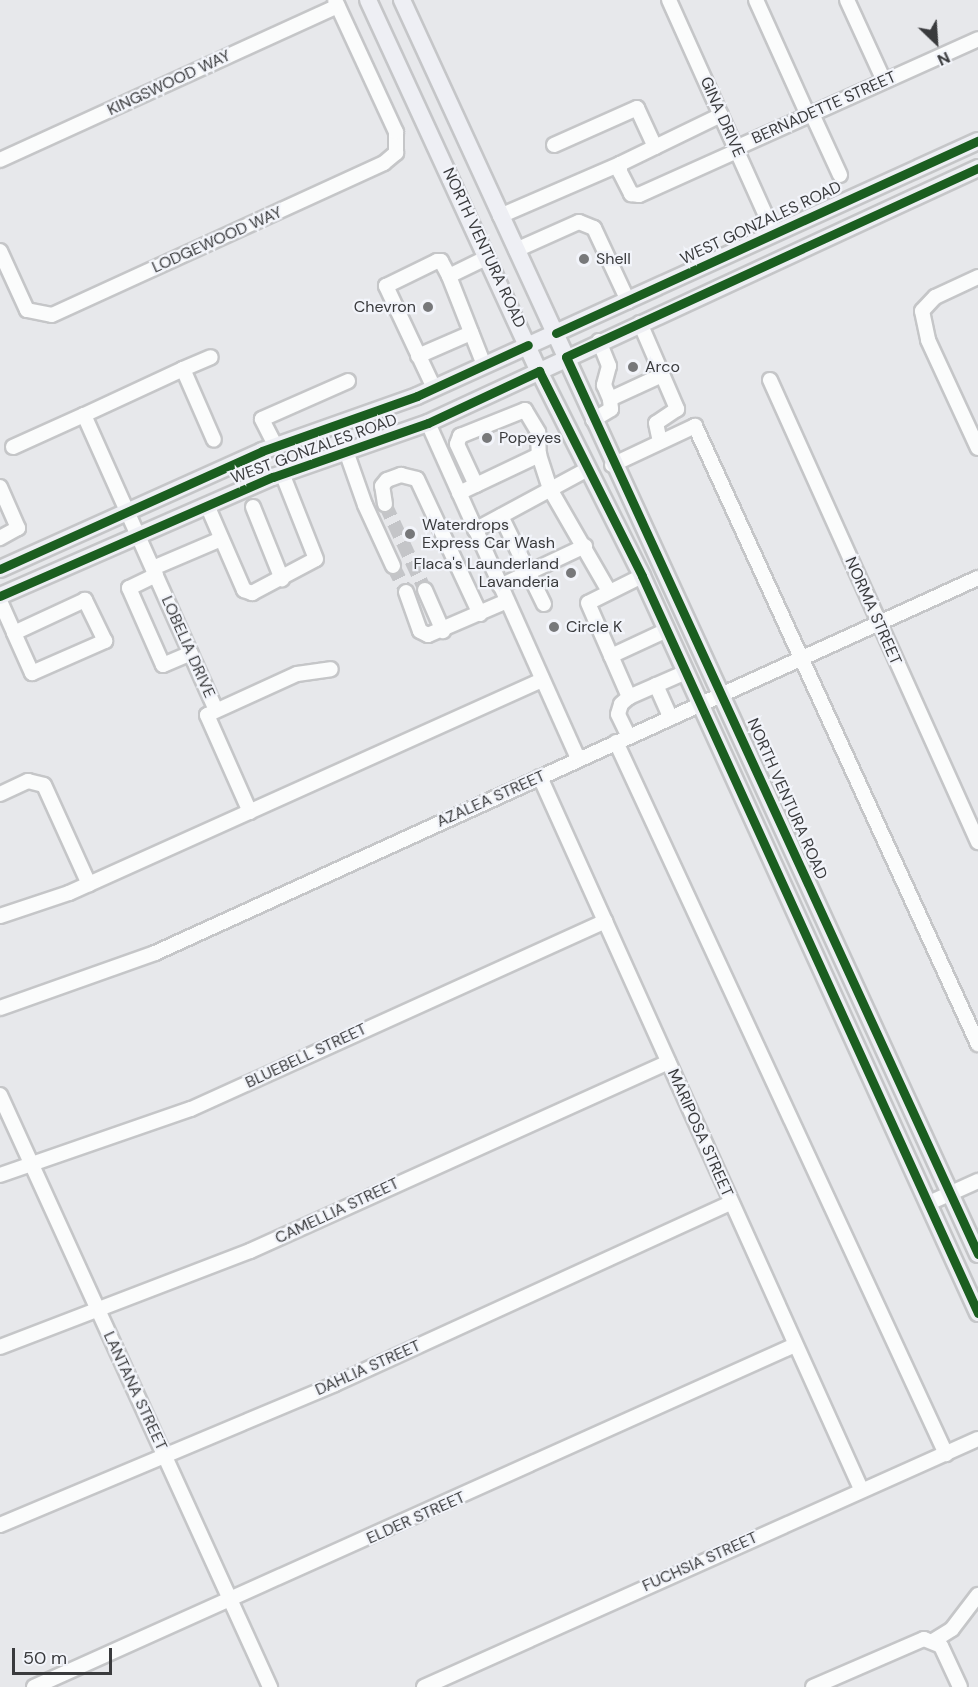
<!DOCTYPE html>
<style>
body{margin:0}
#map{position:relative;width:978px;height:1687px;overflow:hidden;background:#e7e8eb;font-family:"DM Sans",sans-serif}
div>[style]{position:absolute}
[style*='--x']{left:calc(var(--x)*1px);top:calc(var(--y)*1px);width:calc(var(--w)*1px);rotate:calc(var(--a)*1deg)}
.minor-tunnel>*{height:14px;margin-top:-7px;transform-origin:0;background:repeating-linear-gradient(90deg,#c4c5c8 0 14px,transparent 0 21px)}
.roads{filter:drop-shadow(2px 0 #c5c6c8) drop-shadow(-2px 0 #c5c6c8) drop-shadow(0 2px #c5c6c8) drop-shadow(0 -2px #c5c6c8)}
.minor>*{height:14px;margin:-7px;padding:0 7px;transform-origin:7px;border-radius:7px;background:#fbfcfc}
.major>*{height:16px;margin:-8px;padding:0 8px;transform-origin:8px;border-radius:8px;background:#eeeff4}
.cycleway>*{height:9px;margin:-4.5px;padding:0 4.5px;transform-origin:4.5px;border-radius:4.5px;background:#1b5e20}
.dots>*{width:16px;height:16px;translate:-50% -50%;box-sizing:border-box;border:3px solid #f2f4fa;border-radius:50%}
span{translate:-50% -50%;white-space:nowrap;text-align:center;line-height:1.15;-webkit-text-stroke:4.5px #f2f4fa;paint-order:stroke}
.street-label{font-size:16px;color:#3a3b3d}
.poi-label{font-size:16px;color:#3a3b3d}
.left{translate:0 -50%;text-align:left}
.right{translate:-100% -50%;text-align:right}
.north{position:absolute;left:906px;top:12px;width:60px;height:60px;-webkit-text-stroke:4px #f2f4fa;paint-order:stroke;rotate:155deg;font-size:16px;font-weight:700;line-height:24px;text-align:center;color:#3a3b3d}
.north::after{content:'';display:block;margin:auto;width:21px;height:27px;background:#3a3b3d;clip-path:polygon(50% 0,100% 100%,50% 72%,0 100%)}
.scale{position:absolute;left:12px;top:1648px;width:100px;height:27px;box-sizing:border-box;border:3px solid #3a3b3d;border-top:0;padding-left:8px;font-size:18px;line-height:21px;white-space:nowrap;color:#3a3b3d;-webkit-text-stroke:4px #f2f4fa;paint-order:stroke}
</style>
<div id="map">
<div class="minor-tunnel">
<div style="--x:385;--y:504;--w:95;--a:65.1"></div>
<div style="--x:393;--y:566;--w:29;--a:63"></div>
</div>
<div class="roads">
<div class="minor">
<div style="--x:669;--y:0;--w:256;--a:65.8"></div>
<div style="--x:756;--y:0;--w:126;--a:65.7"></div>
<div style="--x:847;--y:0;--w:89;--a:65.4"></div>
<div style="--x:812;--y:114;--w:67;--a:65.3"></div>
<div style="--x:721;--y:115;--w:112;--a:154.1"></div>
<div style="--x:620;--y:164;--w:8;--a:90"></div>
<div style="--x:620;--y:172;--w:25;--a:63"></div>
<div style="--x:631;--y:194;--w:8;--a:7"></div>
<div style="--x:639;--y:195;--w:107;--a:-24.2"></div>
<div style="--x:554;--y:145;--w:91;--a:-24"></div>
<div style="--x:637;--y:108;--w:43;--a:65.2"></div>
<div style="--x:736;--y:148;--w:265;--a:-24.2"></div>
<div style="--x:0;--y:160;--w:371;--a:-24.5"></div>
<div style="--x:500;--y:216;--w:131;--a:-23.4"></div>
<div style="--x:516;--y:250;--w:69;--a:-24"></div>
<div style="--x:579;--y:222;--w:16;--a:22"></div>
<div style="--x:594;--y:228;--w:81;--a:65"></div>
<div style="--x:0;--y:251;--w:65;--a:65.4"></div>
<div style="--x:27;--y:310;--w:25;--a:11"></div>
<div style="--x:52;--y:315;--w:365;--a:-24.6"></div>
<div style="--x:384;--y:163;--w:16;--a:-40"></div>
<div style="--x:396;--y:153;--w:21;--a:-90"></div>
<div style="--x:396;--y:132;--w:145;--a:-114.8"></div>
<div style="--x:978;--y:277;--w:47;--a:155.1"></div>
<div style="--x:935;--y:297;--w:19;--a:133"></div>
<div style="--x:922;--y:311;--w:30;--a:78"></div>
<div style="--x:928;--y:340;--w:119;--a:65.2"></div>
<div style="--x:640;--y:323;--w:94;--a:66.7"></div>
<div style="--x:677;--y:409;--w:25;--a:146"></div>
<div style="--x:656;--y:423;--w:19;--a:78"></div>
<div style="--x:599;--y:341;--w:27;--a:68"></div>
<div style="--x:609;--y:366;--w:20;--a:105"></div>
<div style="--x:604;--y:385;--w:15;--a:67"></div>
<div style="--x:610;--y:399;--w:57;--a:-24.8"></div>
<div style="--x:418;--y:356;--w:58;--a:-23.5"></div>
<div style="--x:484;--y:365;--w:96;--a:-111.5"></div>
<div style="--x:449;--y:276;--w:43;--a:-26"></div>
<div style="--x:183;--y:369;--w:30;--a:-23"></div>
<div style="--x:770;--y:380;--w:507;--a:65.76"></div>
<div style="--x:434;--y:388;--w:113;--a:-115.2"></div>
<div style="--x:386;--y:286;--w:57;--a:-26.1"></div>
<div style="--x:437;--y:261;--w:4;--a:0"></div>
<div style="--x:441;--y:261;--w:17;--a:62"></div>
<div style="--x:84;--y:415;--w:109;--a:-24.9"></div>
<div style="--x:183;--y:369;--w:77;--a:66.4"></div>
<div style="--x:593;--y:420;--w:21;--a:-31"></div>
<div style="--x:611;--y:409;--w:10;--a:-96"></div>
<div style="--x:428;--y:423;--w:368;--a:65.9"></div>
<div style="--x:275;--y:445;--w:29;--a:-117"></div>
<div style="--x:262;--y:419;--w:94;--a:-23.8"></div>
<div style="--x:13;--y:447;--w:78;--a:-24.3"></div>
<div style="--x:84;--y:415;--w:323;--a:65.9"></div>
<div style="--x:346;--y:451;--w:57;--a:70.6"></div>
<div style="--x:365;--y:505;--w:67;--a:65.3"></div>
<div style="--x:612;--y:465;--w:92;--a:-25.2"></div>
<div style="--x:695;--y:426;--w:680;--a:65.4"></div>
<div style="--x:476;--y:485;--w:45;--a:-114.9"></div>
<div style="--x:457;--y:444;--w:9;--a:-69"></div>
<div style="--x:460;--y:436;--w:70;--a:-21.8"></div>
<div style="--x:525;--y:410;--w:26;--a:59"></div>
<div style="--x:538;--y:432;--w:23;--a:88"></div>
<div style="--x:0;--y:487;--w:45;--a:66.3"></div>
<div style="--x:18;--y:528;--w:21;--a:151"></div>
<div style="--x:459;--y:493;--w:89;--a:-25.4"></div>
<div style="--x:539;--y:455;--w:36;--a:72"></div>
<div style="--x:550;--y:489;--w:118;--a:60"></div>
<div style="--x:385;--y:504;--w:18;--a:-99"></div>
<div style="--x:382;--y:486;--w:8;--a:-50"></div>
<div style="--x:387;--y:480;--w:15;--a:-20"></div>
<div style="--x:401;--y:475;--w:16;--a:14"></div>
<div style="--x:417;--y:479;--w:149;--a:65"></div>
<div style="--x:207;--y:505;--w:93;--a:66.5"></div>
<div style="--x:244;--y:590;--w:9;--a:21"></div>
<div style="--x:252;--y:593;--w:72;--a:-28"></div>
<div style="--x:316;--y:559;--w:92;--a:-111.6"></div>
<div style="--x:253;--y:507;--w:78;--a:68.1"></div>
<div style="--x:501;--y:516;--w:98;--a:64"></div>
<div style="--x:475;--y:530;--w:126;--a:-28.4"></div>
<div style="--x:153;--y:568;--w:74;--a:-23.1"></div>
<div style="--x:156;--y:575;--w:30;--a:154"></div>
<div style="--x:129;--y:588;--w:84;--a:66.2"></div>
<div style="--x:163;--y:665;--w:30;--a:-23"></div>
<div style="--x:642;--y:576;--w:60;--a:153.4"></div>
<div style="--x:588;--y:603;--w:103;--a:66.4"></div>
<div style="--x:629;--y:697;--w:62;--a:-23.7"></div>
<div style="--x:500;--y:586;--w:94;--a:-25.2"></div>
<div style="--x:425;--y:590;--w:45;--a:66.3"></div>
<div style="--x:406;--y:592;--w:41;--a:70.3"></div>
<div style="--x:420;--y:631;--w:9;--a:27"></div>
<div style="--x:428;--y:635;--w:86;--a:-23.3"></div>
<div style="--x:0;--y:601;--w:35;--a:66"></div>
<div style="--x:14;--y:633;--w:44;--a:65.8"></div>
<div style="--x:32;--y:673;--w:80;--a:-23.7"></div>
<div style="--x:105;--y:641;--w:46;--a:-116"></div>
<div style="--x:85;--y:600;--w:78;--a:155.1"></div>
<div style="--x:611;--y:656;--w:62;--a:-24.9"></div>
<div style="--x:656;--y:685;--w:36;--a:66"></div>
<div style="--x:629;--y:737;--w:25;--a:-116"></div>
<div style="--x:618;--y:714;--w:10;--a:-73"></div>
<div style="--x:621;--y:704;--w:11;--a:-41"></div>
<div style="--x:616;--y:742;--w:785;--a:65.13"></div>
<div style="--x:540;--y:777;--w:781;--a:65.73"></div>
<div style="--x:0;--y:794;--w:31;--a:-25"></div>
<div style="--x:28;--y:781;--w:16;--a:14"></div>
<div style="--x:44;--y:785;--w:109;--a:65.6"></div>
<div style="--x:250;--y:812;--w:106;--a:-113.9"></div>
<div style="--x:207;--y:715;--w:99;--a:-24.5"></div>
<div style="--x:297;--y:674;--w:34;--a:-8"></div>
<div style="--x:0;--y:916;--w:73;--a:-18.4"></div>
<div style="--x:69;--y:893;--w:519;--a:-24.24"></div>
<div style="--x:0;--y:1008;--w:164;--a:-19.5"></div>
<div style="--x:155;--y:953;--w:904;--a:-24.5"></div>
<div style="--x:0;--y:1095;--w:651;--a:65.48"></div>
<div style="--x:0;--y:1175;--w:202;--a:-19.1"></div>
<div style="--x:191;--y:1109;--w:455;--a:-24.4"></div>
<div style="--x:929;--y:1203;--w:54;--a:-24.2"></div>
<div style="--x:0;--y:1347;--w:268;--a:-21"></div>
<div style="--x:250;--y:1251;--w:459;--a:-24.3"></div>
<div style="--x:0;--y:1525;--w:363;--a:-22.8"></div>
<div style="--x:335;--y:1384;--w:435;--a:-24.6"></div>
<div style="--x:933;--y:1641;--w:22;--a:-32"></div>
<div style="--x:952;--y:1629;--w:43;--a:-52.6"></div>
<div style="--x:34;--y:1687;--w:834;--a:-24.2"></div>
<div style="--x:424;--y:1687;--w:607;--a:-24.12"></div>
<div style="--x:813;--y:1687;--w:121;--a:-23.4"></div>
<div style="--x:924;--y:1639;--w:18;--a:22"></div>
<div style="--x:941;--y:1646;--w:45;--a:65.1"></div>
</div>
<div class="major">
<div style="--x:368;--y:0;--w:409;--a:65.3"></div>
<div style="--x:539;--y:371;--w:229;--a:63.3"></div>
<div style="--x:642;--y:576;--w:810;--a:65.49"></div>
<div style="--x:402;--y:0;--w:1380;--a:65.33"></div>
<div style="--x:0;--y:569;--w:287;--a:-24.2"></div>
<div style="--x:262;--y:451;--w:164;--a:-19.5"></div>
<div style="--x:417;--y:396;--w:616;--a:-24.44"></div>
<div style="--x:0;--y:596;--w:298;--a:-23.6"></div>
<div style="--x:273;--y:477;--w:164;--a:-19.2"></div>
<div style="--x:428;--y:423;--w:606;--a:-24.87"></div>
</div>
</div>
<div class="cycleway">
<div style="--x:978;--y:168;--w:453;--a:155.4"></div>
<div style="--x:566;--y:357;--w:987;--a:65.33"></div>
<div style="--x:556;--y:333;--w:464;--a:-24.5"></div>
<div style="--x:0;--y:569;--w:287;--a:-24.2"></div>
<div style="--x:262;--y:451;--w:164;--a:-19.5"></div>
<div style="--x:417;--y:396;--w:122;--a:-24.7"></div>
<div style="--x:0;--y:596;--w:298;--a:-23.6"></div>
<div style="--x:273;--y:477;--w:164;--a:-19.2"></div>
<div style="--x:428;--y:423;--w:123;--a:-25.1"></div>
<div style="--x:539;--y:371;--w:229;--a:63.3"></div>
<div style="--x:642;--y:576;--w:810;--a:65.49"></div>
</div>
<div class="dots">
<div style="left:584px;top:259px;background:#77787a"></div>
<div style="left:428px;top:307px;background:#77787a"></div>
<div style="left:633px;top:367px;background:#77787a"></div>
<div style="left:487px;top:438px;background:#77787a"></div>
<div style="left:410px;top:534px;background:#77787a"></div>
<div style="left:571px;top:573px;background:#77787a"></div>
<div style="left:554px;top:627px;background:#77787a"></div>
</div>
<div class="street-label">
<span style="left:169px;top:83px;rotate:-25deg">KINGSWOOD WAY</span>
<span style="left:824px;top:108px;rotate:-24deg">BERNADETTE STREET</span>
<span style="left:722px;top:117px;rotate:66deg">GINA DRIVE</span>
<span style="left:761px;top:223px;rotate:-25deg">WEST GONZALES ROAD</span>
<span style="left:217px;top:240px;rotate:-24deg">LODGEWOOD WAY</span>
<span style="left:484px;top:248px;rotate:65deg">NORTH VENTURA ROAD</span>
<span style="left:314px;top:449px;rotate:-20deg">WEST GONZALES ROAD</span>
<span style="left:873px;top:611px;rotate:66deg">NORMA STREET</span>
<span style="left:188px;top:647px;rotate:66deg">LOBELIA DRIVE</span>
<span style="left:491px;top:799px;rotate:-24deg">AZALEA STREET</span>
<span style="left:787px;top:799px;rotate:66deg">NORTH VENTURA ROAD</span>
<span style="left:306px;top:1056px;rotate:-25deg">BLUEBELL STREET</span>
<span style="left:700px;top:1133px;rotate:66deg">MARIPOSA STREET</span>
<span style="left:337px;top:1211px;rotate:-25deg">CAMELLIA STREET</span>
<span style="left:368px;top:1368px;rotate:-24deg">DAHLIA STREET</span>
<span style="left:135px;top:1391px;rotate:65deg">LANTANA STREET</span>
<span style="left:416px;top:1518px;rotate:-24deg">ELDER STREET</span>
<span style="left:700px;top:1562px;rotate:-24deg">FUCHSIA STREET</span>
</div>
<div class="poi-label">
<span class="left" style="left:596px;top:259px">Shell</span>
<span class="right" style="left:416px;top:307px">Chevron</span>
<span class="left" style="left:645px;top:367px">Arco</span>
<span class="left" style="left:499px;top:438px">Popeyes</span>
<span class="left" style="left:422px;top:534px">Waterdrops<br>Express Car Wash</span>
<span class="right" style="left:559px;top:573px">Flaca's Launderland<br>Lavanderia</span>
<span class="left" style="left:566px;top:627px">Circle K</span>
</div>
<div class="north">N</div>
<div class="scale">50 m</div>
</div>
